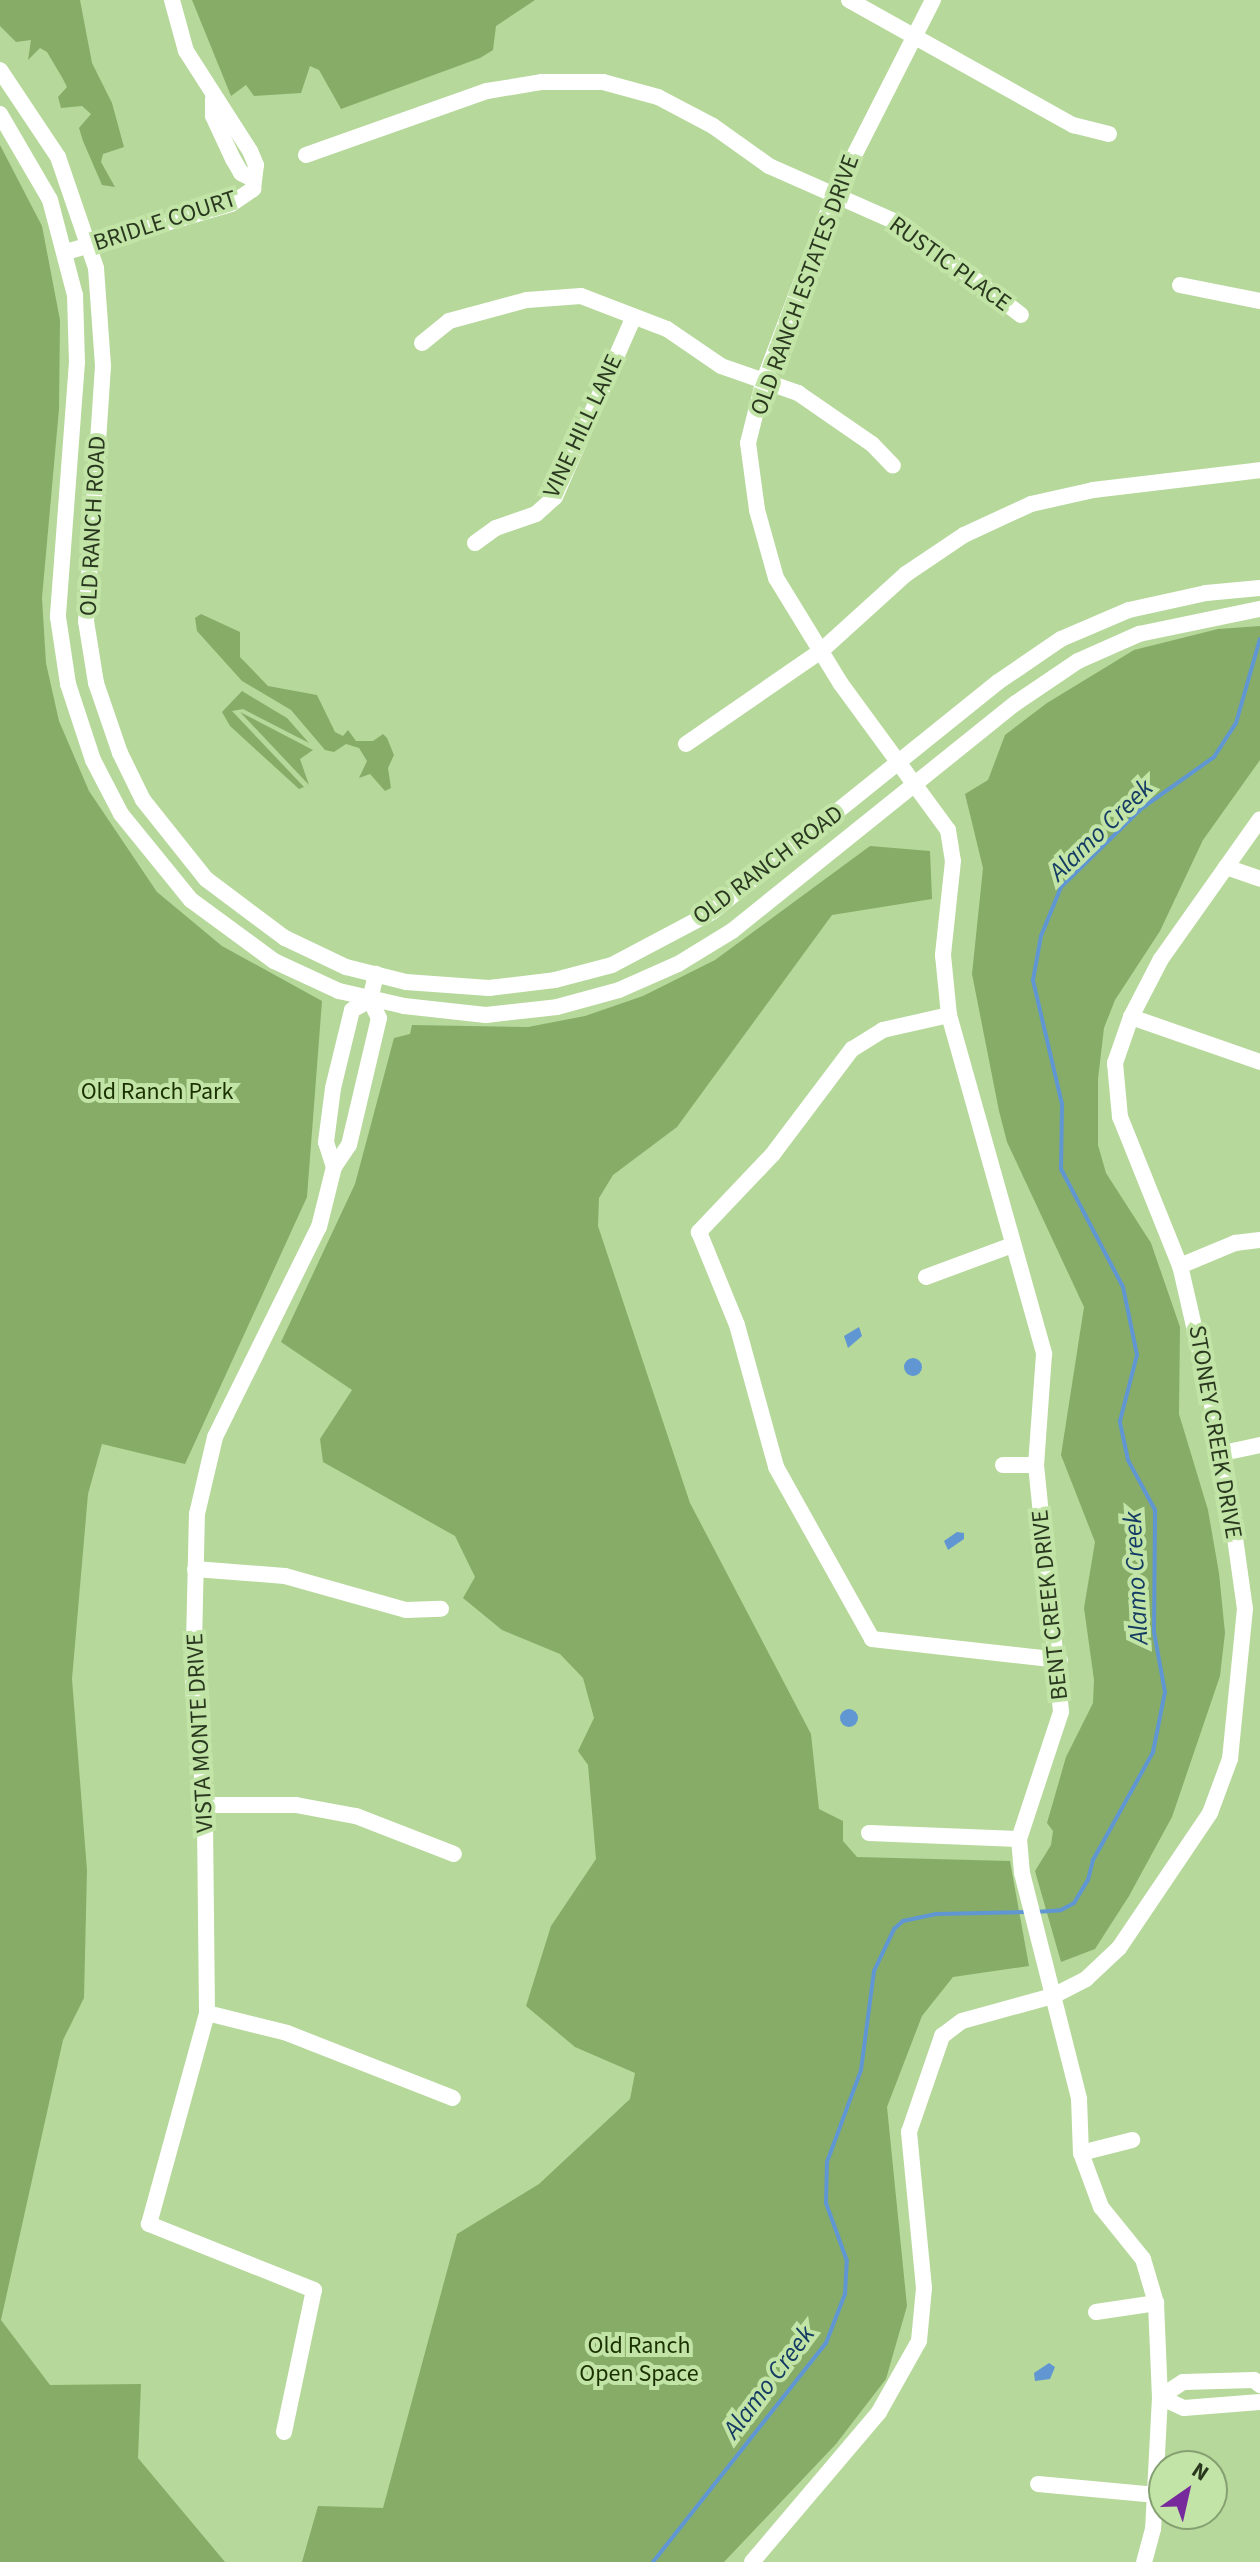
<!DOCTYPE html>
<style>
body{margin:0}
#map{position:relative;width:1260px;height:2562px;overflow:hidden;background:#b6d89a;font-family:"Source Sans 3",sans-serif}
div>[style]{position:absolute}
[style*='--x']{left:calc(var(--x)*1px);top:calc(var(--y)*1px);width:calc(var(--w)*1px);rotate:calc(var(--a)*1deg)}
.green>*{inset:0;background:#87ac68}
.water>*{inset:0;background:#6097d3}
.round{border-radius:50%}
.stream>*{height:4px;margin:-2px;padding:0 2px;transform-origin:2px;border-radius:2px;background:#6097d3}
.minor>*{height:16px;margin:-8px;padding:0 8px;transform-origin:8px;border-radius:8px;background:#fff}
span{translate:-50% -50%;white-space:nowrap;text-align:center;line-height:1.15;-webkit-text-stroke:8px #c2e5a7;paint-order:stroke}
.street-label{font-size:24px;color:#2a381f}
.park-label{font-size:24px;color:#1b3200}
.water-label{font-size:26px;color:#143b63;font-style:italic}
.north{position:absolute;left:1148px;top:2450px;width:80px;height:80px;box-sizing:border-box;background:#c2e5a7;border:2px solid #85a071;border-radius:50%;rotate:34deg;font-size:22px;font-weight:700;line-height:32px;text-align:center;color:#2a381f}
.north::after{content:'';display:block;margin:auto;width:28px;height:36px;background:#762a9c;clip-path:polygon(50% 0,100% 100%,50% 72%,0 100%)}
</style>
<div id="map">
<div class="green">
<div style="clip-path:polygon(0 0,80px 0,92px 63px,112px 103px,124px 147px,103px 154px,101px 162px,115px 187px,102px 185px,83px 141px,79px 128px,91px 114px,82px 106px,61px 108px,58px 97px,67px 87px,63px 79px,47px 52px,40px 48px,28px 60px,31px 40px,16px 42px,0 26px)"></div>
<div style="clip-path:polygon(192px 0,535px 0,496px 26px,493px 50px,480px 58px,341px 109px,319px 70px,310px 66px,301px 93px,254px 96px,246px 85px,231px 96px)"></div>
<div style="clip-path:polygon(0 145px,42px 226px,60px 320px,59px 409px,42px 598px,46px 663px,59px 721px,89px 791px,157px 892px,222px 946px,322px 1001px,307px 1197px,185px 1464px,102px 1444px,88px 1494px,72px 1679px,87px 1870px,84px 1998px,63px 2040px,1px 2320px,50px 2385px,141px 2384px,138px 2458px,225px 2562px,0 2562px)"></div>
<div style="clip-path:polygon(201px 614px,240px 632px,240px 657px,268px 686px,317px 695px,335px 732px,343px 736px,348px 730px,356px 741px,373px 741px,383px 734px,387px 738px,394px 755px,388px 768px,391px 788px,385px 791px,370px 774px,359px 778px,367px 761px,359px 748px,346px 744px,334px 752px,325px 750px,291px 710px,242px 681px,197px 631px,195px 618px)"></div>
<div style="clip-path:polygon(1260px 626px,1260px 760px,1203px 840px,1160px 931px,1115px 1000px,1104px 1028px,1098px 1079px,1098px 1145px,1106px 1173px,1151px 1243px,1180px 1327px,1179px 1414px,1208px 1510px,1219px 1573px,1225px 1633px,1220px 1676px,1172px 1817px,1129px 1896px,1095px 1949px,1061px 1962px,1035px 1871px,1051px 1845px,1053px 1831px,1047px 1823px,1066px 1757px,1093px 1703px,1094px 1680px,1084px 1608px,1095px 1542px,1061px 1455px,1084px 1307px,1007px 1142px,999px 1111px,972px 974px,983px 868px,965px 794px,988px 780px,1005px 735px,1047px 703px,1134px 650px,1218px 629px)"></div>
<div style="clip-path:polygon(242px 691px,287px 718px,309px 743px,243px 709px,232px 711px,304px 787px,299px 789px,230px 726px,222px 712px)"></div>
<div style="clip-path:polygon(240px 712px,313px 750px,300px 759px,309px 785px)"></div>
<div style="clip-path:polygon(870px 846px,930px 851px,932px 899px,832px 915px,677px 1127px,613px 1175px,599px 1198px,598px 1226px,690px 1503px,811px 1734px,819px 1809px,843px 1821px,843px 1841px,857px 1857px,1010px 1861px,1029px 1966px,953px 1977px,922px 2016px,887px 2107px,907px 2306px,886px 2379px,836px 2444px,724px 2562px,302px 2562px,318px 2506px,383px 2508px,457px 2234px,539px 2184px,630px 2099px,635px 2073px,575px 2047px,526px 2006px,551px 1926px,596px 1859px,588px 1765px,578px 1751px,594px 1718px,583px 1678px,560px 1654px,502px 1630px,463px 1598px,475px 1577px,455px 1536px,323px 1462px,320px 1439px,352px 1390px,281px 1342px,355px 1184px,394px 1038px,410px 1034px,412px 1025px,528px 1027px,585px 1016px,643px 996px,715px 960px)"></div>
</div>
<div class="water">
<div style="clip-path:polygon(859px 1327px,862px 1336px,848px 1348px,844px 1336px)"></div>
<div class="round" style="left:904px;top:1358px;width:18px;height:18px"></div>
<div style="clip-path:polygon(957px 1532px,964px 1533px,964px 1539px,948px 1550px,944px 1541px)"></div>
<div class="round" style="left:840px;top:1709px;width:18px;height:18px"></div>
<div style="clip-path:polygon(1049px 2363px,1055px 2367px,1050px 2379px,1035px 2381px,1034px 2373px)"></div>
</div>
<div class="stream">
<div style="--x:1035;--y:1912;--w:26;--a:-4"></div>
<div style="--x:1061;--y:1910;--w:15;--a:-28"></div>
<div style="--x:1074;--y:1903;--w:27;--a:-59"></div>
<div style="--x:1088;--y:1880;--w:21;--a:-76"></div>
<div style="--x:1093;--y:1860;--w:124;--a:-60.9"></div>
<div style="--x:1153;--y:1752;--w:61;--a:-78.7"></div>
<div style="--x:1165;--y:1692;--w:61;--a:-100.4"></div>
<div style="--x:1154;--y:1632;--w:122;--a:-89.5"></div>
<div style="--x:1155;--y:1510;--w:57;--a:-118.4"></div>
<div style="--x:1128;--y:1460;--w:40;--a:-102"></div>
<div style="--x:1120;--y:1421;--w:68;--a:-75.6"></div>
<div style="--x:1137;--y:1355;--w:69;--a:-101.6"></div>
<div style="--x:1123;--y:1287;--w:133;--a:-117.7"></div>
<div style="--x:1061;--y:1169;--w:65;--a:-89.1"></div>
<div style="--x:1062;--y:1104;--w:127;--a:-103.2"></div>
<div style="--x:1033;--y:980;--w:45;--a:-79.7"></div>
<div style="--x:1041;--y:936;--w:53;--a:-67.8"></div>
<div style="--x:1061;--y:887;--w:113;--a:-44.3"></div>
<div style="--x:1142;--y:808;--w:88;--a:-35.3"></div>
<div style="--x:1214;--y:757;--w:40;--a:-57.1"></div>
<div style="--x:1236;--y:723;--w:87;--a:-74.1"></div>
<div style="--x:653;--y:2562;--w:279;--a:-51.7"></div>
<div style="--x:826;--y:2343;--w:53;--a:-68.8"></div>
<div style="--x:845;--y:2294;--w:33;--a:-87"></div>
<div style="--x:847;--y:2261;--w:62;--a:-109.9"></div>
<div style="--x:826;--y:2203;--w:41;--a:-88.6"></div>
<div style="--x:827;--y:2162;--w:98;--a:-69.7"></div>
<div style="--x:861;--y:2070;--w:100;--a:-82.5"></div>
<div style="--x:874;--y:1971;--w:47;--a:-64.5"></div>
<div style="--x:894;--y:1929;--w:12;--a:-42"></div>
<div style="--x:903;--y:1921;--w:34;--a:-12"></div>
<div style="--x:936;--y:1914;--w:90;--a:-1.3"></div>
</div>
<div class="minor">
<div style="--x:849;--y:0;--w:257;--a:29.2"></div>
<div style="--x:1073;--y:125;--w:37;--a:14"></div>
<div style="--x:933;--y:0;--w:216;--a:116.9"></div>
<div style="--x:835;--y:193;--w:203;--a:110.8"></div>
<div style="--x:763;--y:383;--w:62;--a:104"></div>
<div style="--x:748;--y:443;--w:68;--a:82.3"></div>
<div style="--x:757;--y:510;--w:71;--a:74.4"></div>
<div style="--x:776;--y:578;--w:124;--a:58.5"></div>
<div style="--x:841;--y:684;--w:181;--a:53.8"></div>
<div style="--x:948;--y:830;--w:31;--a:81"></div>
<div style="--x:953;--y:861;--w:95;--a:96.1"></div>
<div style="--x:943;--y:955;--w:60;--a:84.3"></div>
<div style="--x:949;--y:1015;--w:352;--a:74.3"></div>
<div style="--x:1044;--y:1354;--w:111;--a:94.1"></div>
<div style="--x:1036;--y:1465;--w:248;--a:84.2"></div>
<div style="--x:1061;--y:1712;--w:134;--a:108.3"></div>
<div style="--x:1019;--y:1839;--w:34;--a:85"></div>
<div style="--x:1022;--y:1873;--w:233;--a:75.8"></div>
<div style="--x:1079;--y:2099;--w:54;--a:87.9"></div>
<div style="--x:1081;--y:2153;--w:58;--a:69.7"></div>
<div style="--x:1101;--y:2207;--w:67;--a:51.1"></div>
<div style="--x:1143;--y:2259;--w:46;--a:73.5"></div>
<div style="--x:1156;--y:2303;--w:94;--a:87.6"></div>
<div style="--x:1160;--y:2397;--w:132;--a:93"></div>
<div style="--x:1153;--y:2529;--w:34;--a:105"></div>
<div style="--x:0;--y:70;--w:105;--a:56.3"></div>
<div style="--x:58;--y:157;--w:117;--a:71.1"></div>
<div style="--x:96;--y:268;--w:98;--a:85.9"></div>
<div style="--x:103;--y:366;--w:256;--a:93.8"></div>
<div style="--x:86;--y:621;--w:63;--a:80.8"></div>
<div style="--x:96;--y:683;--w:74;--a:71.1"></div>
<div style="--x:120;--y:753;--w:52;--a:63.9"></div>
<div style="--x:143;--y:800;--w:101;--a:51.4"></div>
<div style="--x:206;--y:879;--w:99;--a:36.8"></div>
<div style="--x:285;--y:938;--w:68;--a:25.4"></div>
<div style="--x:346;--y:967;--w:62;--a:14"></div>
<div style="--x:406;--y:982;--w:83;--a:4.1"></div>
<div style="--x:489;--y:988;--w:66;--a:-6.9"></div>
<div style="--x:555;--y:980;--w:59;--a:-14.7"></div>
<div style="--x:612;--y:965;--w:113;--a:-27.9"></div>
<div style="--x:712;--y:912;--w:367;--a:-38.8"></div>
<div style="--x:998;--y:682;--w:76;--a:-34.3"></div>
<div style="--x:1061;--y:639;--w:74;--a:-23.1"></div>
<div style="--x:1129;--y:610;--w:79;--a:-12.4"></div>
<div style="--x:1206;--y:593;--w:54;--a:-5.3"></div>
<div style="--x:213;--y:99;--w:17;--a:90"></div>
<div style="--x:213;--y:116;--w:47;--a:65.1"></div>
<div style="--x:233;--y:159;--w:16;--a:60"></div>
<div style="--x:241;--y:173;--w:13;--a:27"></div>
<div style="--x:0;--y:114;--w:99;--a:59.8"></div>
<div style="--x:50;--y:200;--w:98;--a:75.3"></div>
<div style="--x:75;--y:295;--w:67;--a:88.3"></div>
<div style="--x:77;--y:362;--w:256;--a:94.3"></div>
<div style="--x:58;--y:617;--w:68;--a:81.5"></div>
<div style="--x:68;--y:684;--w:80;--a:71.8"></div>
<div style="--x:93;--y:760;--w:61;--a:62.6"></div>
<div style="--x:121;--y:814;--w:111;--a:50.9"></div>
<div style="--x:191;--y:900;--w:103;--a:36.3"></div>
<div style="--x:274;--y:961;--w:72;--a:24.8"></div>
<div style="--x:339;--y:991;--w:67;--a:13"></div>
<div style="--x:404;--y:1006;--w:82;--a:6.3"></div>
<div style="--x:486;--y:1015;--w:71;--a:-6.4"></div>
<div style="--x:557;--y:1007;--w:64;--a:-15.3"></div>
<div style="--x:619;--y:990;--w:64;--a:-23.8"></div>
<div style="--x:678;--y:964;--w:63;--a:-31.4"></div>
<div style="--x:732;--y:931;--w:364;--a:-38.8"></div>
<div style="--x:1016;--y:703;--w:75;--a:-34.1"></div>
<div style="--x:1078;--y:661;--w:67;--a:-23.9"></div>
<div style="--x:1139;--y:634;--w:124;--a:-11.7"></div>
<div style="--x:306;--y:155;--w:192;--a:-19.5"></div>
<div style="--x:487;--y:91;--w:56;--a:-9.3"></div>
<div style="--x:542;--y:82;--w:61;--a:0"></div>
<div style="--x:603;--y:82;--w:57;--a:15.3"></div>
<div style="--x:658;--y:97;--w:62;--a:27.8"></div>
<div style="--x:713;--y:126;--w:69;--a:35.5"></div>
<div style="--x:769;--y:166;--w:149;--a:23.8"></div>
<div style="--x:905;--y:226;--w:146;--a:37.5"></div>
<div style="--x:66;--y:252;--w:172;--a:-16.2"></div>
<div style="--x:231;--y:204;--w:27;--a:-34"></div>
<div style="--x:253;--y:189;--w:24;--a:-83"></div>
<div style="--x:256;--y:165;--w:15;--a:-113"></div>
<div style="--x:250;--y:151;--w:119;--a:-122.6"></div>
<div style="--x:186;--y:51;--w:53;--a:-105.4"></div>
<div style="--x:1180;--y:285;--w:82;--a:11.3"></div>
<div style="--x:422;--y:343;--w:35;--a:-39"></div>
<div style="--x:449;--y:321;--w:81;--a:-15.1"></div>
<div style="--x:527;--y:300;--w:54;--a:-4.2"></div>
<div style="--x:581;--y:296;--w:92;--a:21"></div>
<div style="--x:667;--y:329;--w:65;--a:34.4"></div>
<div style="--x:721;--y:366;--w:82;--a:19.3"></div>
<div style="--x:798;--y:393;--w:90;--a:34.6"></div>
<div style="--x:872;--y:444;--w:30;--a:46"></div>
<div style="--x:475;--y:543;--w:26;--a:-36"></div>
<div style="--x:496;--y:528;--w:42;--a:-19.3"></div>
<div style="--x:536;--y:514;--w:25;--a:-42"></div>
<div style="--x:555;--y:497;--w:197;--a:-66.4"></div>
<div style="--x:686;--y:744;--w:164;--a:-34.6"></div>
<div style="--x:821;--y:651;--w:115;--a:-42.2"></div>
<div style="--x:906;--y:574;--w:70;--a:-33.9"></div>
<div style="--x:964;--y:535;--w:74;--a:-24.8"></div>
<div style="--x:1031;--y:504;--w:64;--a:-12.7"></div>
<div style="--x:1093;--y:490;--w:168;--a:-6.8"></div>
<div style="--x:1226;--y:867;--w:36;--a:19"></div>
<div style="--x:949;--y:1015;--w:68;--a:167.2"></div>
<div style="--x:883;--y:1030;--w:36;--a:148"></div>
<div style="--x:852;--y:1049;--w:131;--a:127"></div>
<div style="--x:773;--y:1154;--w:108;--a:133.5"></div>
<div style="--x:699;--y:1232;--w:100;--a:67.8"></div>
<div style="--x:737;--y:1325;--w:147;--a:74.6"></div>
<div style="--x:776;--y:1467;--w:197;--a:60.8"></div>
<div style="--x:872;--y:1639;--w:189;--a:6.4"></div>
<div style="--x:1131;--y:1017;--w:137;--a:19.2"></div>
<div style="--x:334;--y:1167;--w:26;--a:-108"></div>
<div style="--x:326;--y:1142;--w:54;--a:-82.6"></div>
<div style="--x:333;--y:1088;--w:80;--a:-76.3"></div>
<div style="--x:352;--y:1010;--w:21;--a:-29"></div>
<div style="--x:1180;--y:1266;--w:60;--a:-22.7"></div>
<div style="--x:1235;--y:1243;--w:25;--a:-7"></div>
<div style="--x:926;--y:1277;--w:90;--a:-20.3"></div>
<div style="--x:1223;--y:1453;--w:38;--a:-12"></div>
<div style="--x:1003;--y:1465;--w:33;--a:0"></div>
<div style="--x:195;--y:1569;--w:90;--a:4.4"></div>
<div style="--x:285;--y:1576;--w:126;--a:15.7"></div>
<div style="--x:406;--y:1610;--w:35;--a:-2"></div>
<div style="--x:205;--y:1805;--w:91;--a:0"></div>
<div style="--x:296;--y:1805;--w:61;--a:10.4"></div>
<div style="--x:356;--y:1816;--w:105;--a:21.2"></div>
<div style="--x:869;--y:1833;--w:150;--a:2.3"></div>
<div style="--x:207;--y:2013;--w:82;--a:14"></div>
<div style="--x:287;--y:2033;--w:178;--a:21.4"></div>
<div style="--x:1081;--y:2153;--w:53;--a:-14.3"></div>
<div style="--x:1096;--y:2312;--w:61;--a:-8.5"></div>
<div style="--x:1160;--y:2397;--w:27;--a:-33"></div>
<div style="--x:1183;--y:2382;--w:71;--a:-1.6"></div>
<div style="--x:1254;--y:2380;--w:8;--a:40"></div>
<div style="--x:1160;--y:2397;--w:26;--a:25"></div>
<div style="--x:1184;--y:2408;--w:76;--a:-4.5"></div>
<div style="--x:284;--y:2432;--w:145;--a:-78.1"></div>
<div style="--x:314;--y:2290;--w:178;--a:-158.2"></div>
<div style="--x:149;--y:2224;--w:219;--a:-74.6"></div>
<div style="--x:207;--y:2013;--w:208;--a:-90.6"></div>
<div style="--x:205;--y:1805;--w:118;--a:-95.9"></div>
<div style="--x:193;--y:1688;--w:174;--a:-88.7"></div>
<div style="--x:197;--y:1514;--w:79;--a:-76.8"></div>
<div style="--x:215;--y:1437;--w:234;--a:-63.7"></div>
<div style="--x:319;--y:1227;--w:62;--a:-76"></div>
<div style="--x:334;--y:1167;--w:27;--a:-56"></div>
<div style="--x:349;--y:1145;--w:130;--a:-76.7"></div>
<div style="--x:379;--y:1018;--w:20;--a:-117"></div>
<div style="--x:370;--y:1000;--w:27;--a:-77"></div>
<div style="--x:1038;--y:2484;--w:119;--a:5.3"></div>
<div style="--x:752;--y:2562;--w:197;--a:-49.7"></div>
<div style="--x:879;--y:2412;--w:81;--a:-60.6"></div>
<div style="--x:919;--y:2341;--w:53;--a:-84.6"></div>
<div style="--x:924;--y:2288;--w:157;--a:-95.5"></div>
<div style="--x:909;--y:2132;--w:102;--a:-71"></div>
<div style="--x:942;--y:2036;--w:25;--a:-37"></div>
<div style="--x:962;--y:2021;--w:94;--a:-15.4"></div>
<div style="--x:1053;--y:1996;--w:37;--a:-27"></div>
<div style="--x:1086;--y:1979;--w:45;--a:-43.2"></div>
<div style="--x:1119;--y:1948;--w:163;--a:-56"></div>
<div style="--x:1210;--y:1813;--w:58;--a:-69.7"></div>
<div style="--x:1230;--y:1759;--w:151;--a:-84.3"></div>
<div style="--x:1245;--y:1609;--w:158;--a:-98"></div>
<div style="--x:1223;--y:1453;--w:192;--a:-102.9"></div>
<div style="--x:1180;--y:1266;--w:161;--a:-111.9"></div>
<div style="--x:1120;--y:1117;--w:54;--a:-95.3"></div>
<div style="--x:1115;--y:1063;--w:49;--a:-70.8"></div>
<div style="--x:1131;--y:1017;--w:65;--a:-62.7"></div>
<div style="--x:1161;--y:959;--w:171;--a:-54.7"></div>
</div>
<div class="street-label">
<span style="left:165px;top:221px;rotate:-18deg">BRIDLE COURT</span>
<span style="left:950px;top:264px;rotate:36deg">RUSTIC PLACE</span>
<span style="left:805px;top:285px;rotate:-70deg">OLD RANCH ESTATES DRIVE</span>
<span style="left:583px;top:426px;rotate:-65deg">VINE HILL LANE</span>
<span style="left:93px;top:526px;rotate:-87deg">OLD RANCH ROAD</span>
<span style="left:768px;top:865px;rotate:-37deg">OLD RANCH ROAD</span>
<span style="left:1215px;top:1432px;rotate:80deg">STONEY CREEK DRIVE</span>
<span style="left:1050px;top:1605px;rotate:-96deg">BENT CREEK DRIVE</span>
<span style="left:200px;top:1733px;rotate:-93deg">VISTA MONTE DRIVE</span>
</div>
<div class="park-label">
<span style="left:157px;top:1092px">Old Ranch Park</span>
<span style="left:639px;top:2360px">Old Ranch<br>Open Space</span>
</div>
<div class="water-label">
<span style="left:1101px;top:830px;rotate:-44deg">Alamo Creek</span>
<span style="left:1136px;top:1578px;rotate:-93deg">Alamo Creek</span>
<span style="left:769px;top:2382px;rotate:-53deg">Alamo Creek</span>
</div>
<div class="north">N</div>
</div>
